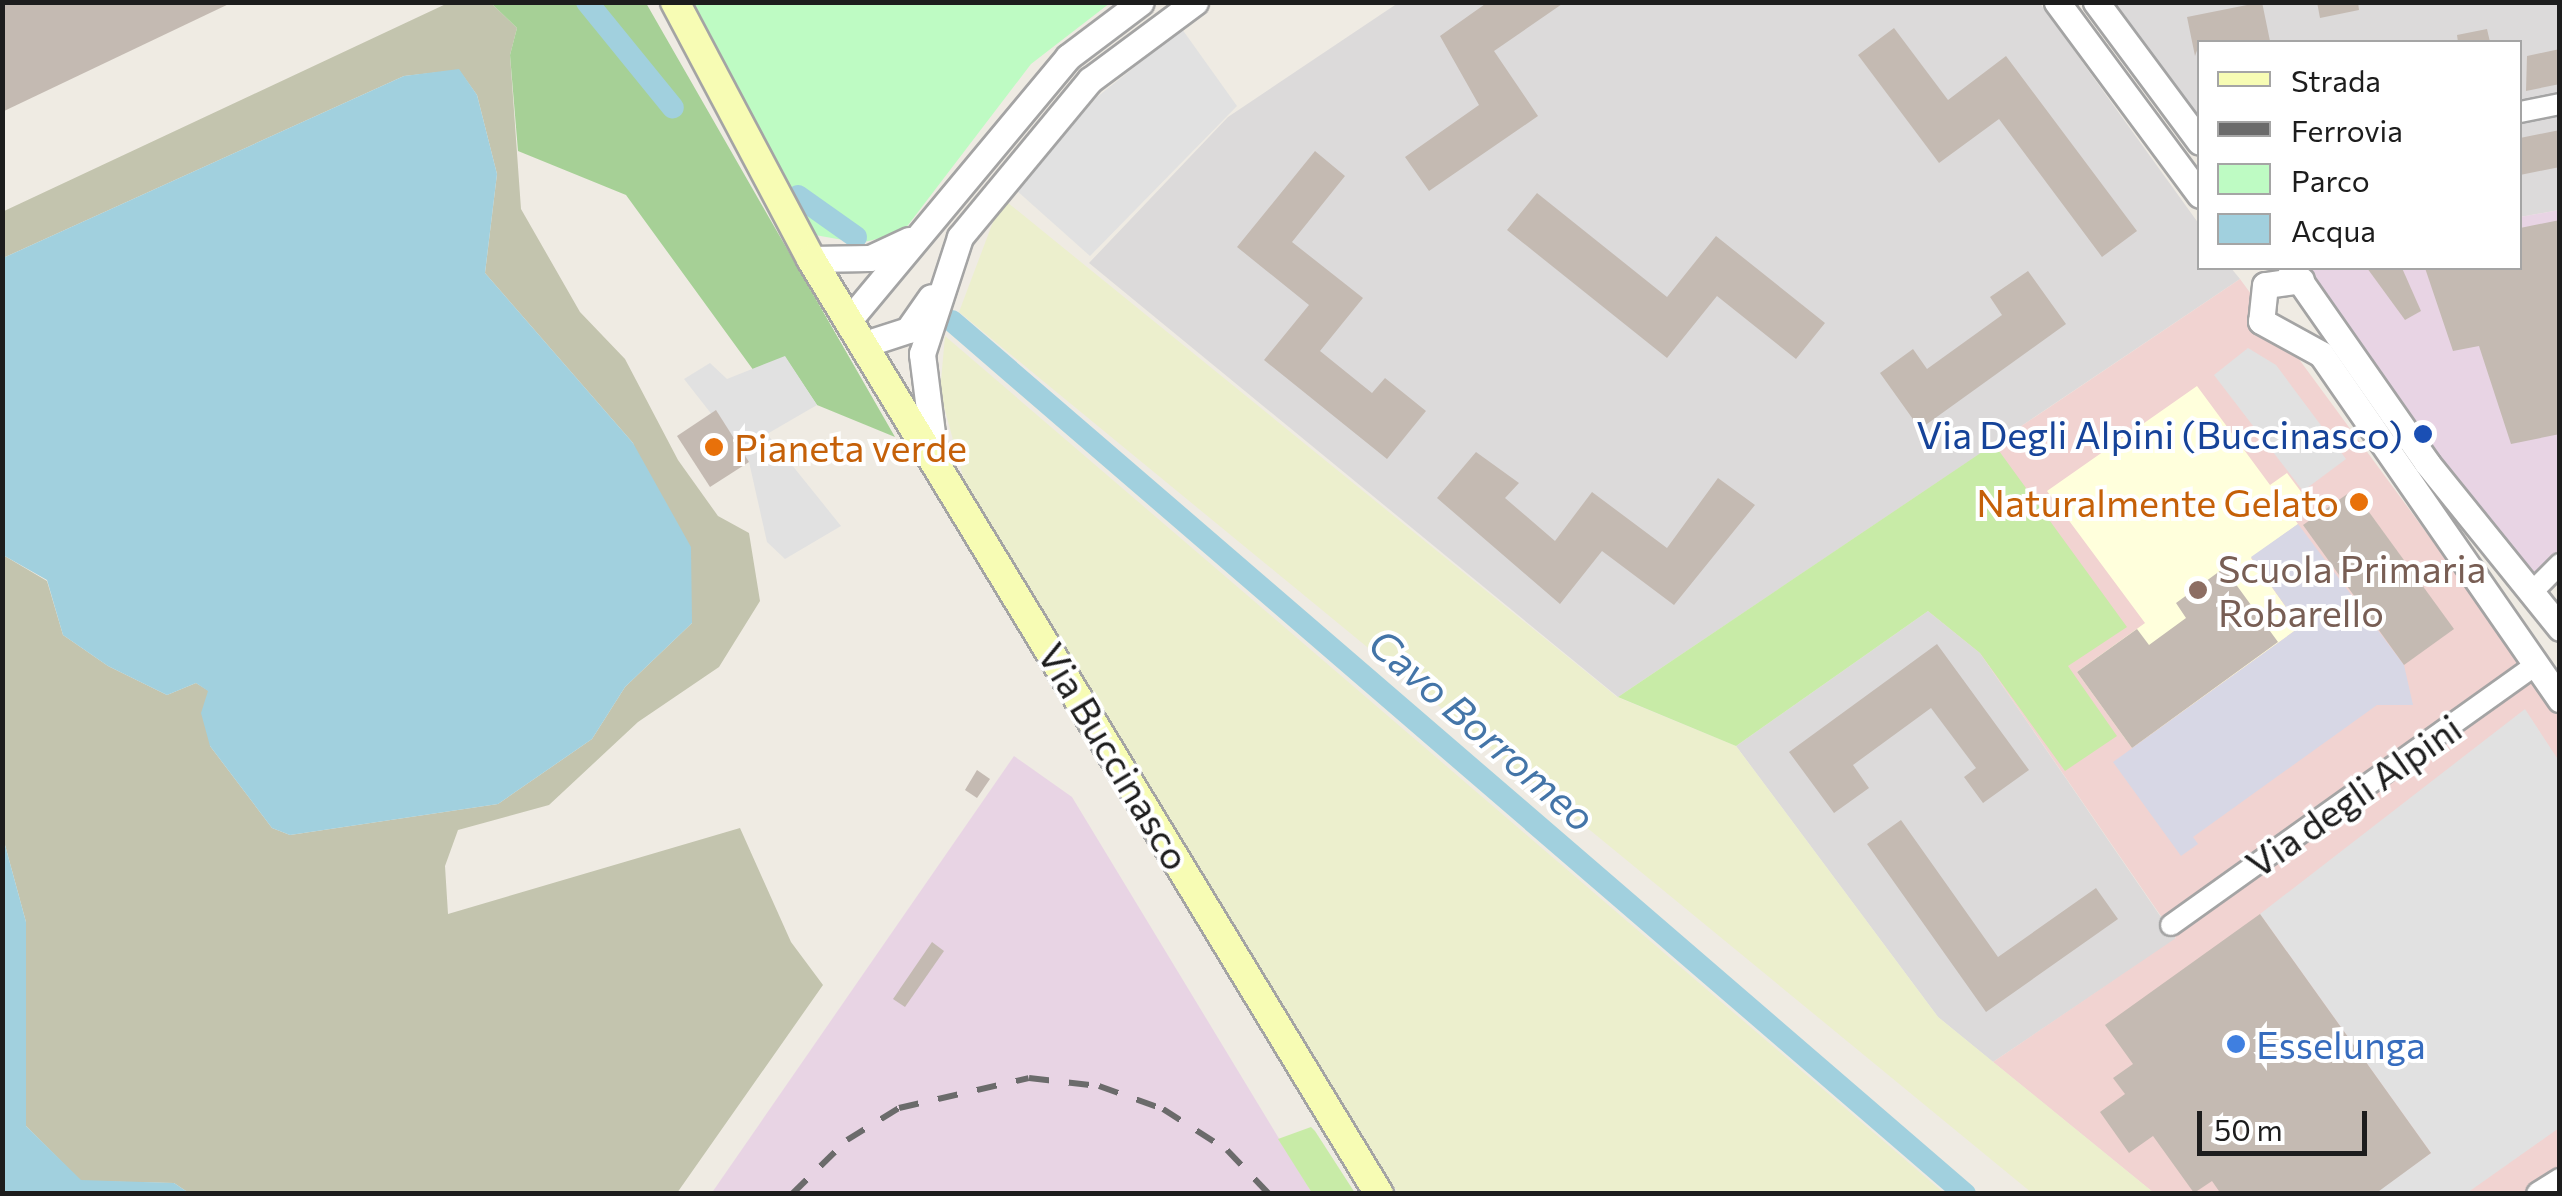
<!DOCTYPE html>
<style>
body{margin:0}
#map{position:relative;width:2562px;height:1196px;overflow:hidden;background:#efebe3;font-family:Commissioner,sans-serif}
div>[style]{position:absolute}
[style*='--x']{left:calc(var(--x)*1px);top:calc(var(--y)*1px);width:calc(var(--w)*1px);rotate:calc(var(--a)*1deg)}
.residential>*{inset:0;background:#dcdada}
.commercial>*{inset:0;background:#f1d3d1}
.industrial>*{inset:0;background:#e8d4e4}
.education>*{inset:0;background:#ffffdc}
.construction>*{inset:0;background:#c3c4ae}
.farmland>*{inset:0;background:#ecefcd}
.grass>*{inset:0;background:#c8eba7}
.forest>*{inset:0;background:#a6d096}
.park>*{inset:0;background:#befbc3}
.parking>*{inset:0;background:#e1e1e1}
.plaza>*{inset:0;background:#d7d7e5}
.water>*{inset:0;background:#a1d0de}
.canal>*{height:22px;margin:-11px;padding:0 11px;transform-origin:11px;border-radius:11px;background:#a1d0de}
.building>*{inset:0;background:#c4bab2}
.roads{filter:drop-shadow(2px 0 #a4a4a4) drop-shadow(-2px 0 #a4a4a4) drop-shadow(0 2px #a4a4a4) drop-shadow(0 -2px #a4a4a4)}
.minor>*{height:20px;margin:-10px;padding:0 10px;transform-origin:10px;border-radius:10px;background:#fff}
.tertiary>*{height:25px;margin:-12.5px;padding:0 12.5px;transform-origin:12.5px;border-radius:12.5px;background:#fff}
.secondary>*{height:28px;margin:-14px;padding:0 14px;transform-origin:14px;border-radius:14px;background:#f7fcb4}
.rail>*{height:6px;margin-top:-3px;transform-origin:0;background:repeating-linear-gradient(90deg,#6b6b6b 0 20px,transparent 0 40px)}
.dots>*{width:28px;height:28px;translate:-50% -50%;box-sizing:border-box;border:5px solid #fff;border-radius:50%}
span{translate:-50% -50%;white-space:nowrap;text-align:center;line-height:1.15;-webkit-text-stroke:8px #fff;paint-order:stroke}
.transit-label{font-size:38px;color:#164399}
.right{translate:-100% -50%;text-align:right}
.food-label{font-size:38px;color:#c56008}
.left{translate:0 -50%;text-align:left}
.education-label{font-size:38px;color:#785e54}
.street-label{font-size:38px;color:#1d1d1d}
.shop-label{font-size:38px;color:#366cbe}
.water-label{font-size:40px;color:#4475a8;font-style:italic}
.frame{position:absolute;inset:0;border:5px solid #1d1d1d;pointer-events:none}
.legend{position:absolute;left:2197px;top:40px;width:325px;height:230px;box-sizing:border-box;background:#fff;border:2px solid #a5a5a5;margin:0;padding:12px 18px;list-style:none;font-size:30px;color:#1d1d1d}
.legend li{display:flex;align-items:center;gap:20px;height:50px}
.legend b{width:50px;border:2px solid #a5a5a5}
.scale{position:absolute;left:2197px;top:1111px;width:170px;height:45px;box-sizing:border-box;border:5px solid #1d1d1d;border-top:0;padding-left:12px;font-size:30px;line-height:35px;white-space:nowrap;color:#1d1d1d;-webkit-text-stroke:8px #fff;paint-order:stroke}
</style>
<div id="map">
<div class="residential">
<div style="clip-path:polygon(2039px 2px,2199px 224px,2200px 268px,2231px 268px,2240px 279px,1618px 697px,1089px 263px,1228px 117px,1398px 3px)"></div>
<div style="clip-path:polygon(2106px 3px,2559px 3px,2559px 210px,2520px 217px,2520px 42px,2200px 42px,2199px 135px)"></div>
<div style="clip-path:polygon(1928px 611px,1980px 653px,2176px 939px,1993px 1062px,1938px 1017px,1736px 746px)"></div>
</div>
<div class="commercial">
<div style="clip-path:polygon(2240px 279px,2559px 713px,2559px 1193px,2154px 1193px,1993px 1062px,2176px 938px,1980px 653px,1846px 544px)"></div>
</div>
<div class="industrial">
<div style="clip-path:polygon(2559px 210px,2559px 561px,2534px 585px,2296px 268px,2520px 268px,2520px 217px)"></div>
<div style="clip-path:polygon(1014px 756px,1072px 797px,1312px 1193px,711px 1194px)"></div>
</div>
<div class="education">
<div style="clip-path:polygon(2197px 386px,2270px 485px,2287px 473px,2302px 493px,2285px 506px,2298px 524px,2251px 558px,2300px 627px,2132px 748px,2077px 672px,2145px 623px,2047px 491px)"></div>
</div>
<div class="construction">
<div style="clip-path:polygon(448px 3px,491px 3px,517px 28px,510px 55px,521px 209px,580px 312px,625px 359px,678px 460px,718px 516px,749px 533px,760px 601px,719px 667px,638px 722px,549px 805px,458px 830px,445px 866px,448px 914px,740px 828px,791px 942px,823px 985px,677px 1193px,189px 1193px,174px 1183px,81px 1181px,26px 1126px,26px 922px,2px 834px,3px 555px,47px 581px,63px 635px,108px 666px,167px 695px,196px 683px,209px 691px,210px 746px,272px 828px,290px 835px,498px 804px,592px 739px,625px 687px,692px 623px,633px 443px,485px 273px,497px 174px,477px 95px,459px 70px,404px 76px,3px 258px,2px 212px)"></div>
</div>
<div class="farmland">
<div style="clip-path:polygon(1002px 198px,1617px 697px,1736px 746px,1938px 1017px,2154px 1193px,2032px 1193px,959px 312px)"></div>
<div style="clip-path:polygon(945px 336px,1944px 1193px,1398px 1193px,965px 484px,940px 392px)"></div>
</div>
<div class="grass">
<div style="clip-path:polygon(1994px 444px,2127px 627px,2068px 666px,2117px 736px,2065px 771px,1980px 653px,1928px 611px,1736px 746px,1618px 697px)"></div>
<div style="clip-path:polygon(1311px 1127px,1315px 1131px,1355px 1193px,1312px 1193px,1278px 1139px)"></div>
</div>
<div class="forest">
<div style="clip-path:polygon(491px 3px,646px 3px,895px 437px,817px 405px,785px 357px,754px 371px,626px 195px,518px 151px,510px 55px,517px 28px)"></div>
</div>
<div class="park">
<div style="clip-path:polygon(694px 3px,1110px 3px,1031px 64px,902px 233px,860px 243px,815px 235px)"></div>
</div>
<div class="parking">
<div style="clip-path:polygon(1182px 29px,1237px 106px,1090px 256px,1016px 190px,1097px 97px)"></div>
<div style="clip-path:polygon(2248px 348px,2276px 365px,2346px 459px,2303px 491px,2214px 375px)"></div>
<div style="clip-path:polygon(785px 356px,817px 405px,767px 434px,841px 526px,785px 559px,767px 542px,749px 462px,684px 379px,710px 363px,727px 379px)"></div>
<div style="clip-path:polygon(2525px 709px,2559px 761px,2559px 1128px,2467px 1193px,2375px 1193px,2431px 1153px,2260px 914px)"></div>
</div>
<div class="plaza">
<div style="clip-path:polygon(2298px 524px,2404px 665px,2413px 705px,2377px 705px,2193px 837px,2198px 844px,2181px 856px,2113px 762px,2300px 627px,2251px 557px)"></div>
</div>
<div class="water">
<div style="clip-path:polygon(459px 69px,477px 95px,497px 174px,485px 273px,633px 443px,691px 547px,692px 623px,625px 687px,592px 739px,498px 804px,290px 835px,272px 828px,210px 746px,201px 713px,208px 691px,196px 683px,167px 695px,108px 666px,63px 635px,47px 580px,3px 555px,3px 258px,404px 76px)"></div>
<div style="clip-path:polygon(2px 834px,26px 922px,26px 1126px,81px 1180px,174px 1183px,189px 1193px,3px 1193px)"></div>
</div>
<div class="canal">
<div style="--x:587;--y:2;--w:136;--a:50.9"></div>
<div style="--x:798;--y:196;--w:71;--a:35.3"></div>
<div style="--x:952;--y:321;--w:1337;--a:40.75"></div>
</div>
<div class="building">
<div style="clip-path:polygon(2px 2px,233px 2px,2px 112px)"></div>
<div style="clip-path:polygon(1488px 2px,1565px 2px,1494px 51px,1538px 116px,1429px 191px,1405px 157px,1479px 105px,1440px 36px)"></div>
<div style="clip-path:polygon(2262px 2px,2270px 41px,2200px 42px,2195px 56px,2187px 17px)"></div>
<div style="clip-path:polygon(2317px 2px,2358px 2px,2359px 10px,2320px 18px)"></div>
<div style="clip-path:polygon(1894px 28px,1948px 100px,2006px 56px,2137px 231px,2102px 257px,1999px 119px,1939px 163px,1858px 55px)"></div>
<div style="clip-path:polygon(2487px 29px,2490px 42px,2458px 42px,2457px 35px)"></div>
<div style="clip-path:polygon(2560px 49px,2560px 84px,2526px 91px,2527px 56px)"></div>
<div style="clip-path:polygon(2560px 130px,2560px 167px,2520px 175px,2520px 138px)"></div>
<div style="clip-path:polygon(1315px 151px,1345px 176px,1292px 242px,1363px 298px,1320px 351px,1372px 393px,1385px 378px,1426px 411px,1387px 459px,1264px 360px,1309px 305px,1237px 247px)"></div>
<div style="clip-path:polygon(1537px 193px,1667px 297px,1716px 236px,1825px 323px,1796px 359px,1717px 296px,1667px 358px,1507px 230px)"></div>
<div style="clip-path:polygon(2560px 220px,2560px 434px,2511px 444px,2479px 346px,2453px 351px,2425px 268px,2520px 268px,2520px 228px)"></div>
<div style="clip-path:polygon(2367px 268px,2402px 268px,2421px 311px,2405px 320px)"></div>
<div style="clip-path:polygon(2028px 271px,2066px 324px,1920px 429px,1880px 373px,1913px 349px,1927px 369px,2002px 315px,1990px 297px)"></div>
<div style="clip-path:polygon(716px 410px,749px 462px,710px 487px,677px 436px)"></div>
<div style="clip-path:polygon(1476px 452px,1519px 483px,1505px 498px,1555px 541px,1592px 492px,1667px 548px,1718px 478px,1755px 505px,1674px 605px,1602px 551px,1560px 604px,1437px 498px)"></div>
<div style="clip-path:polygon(2353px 490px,2454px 629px,2404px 665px,2303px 525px)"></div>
<div style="clip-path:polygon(2224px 568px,2278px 642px,2132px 748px,2077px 672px,2137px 629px,2149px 645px,2186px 618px,2176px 603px)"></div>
<div style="clip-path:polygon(1937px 644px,2029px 770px,1983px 803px,1964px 777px,1976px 768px,1931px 708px,1853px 765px,1869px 788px,1834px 813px,1789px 752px)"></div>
<div style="clip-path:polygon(977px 770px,990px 779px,977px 798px,965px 790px)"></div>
<div style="clip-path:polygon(1901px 820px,1998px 957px,2096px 888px,2118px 919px,1986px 1012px,1867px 844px)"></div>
<div style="clip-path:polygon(2260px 914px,2431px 1153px,2375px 1194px,2221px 1194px,2212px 1181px,2194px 1193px,2153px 1136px,2129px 1153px,2100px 1112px,2125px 1094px,2113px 1078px,2133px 1064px,2105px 1025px)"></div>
<div style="clip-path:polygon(932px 942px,944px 951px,905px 1007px,893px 999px)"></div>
</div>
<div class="roads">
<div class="minor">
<div style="--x:2520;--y:112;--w:41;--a:-11.3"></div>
<div style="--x:2534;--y:590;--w:37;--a:-45"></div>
<div style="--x:2171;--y:925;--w:447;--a:-35.5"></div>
</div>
<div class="tertiary">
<div style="--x:2057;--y:2;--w:240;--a:53.5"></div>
<div style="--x:2096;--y:2;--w:174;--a:53.4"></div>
<div style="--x:811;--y:259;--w:59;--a:-1"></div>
<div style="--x:870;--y:258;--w:43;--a:-24.8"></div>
<div style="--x:2291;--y:268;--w:238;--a:55.1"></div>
<div style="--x:2427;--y:463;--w:212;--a:51.1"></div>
<div style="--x:2301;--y:280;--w:36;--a:172"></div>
<div style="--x:2265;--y:285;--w:36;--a:96"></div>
<div style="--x:2261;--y:321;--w:68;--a:28.8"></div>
<div style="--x:2321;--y:354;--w:420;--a:55.3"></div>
<div style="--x:849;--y:320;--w:342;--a:-50.2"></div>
<div style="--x:1068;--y:57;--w:91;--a:-37"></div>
<div style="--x:865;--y:344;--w:45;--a:-18"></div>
<div style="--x:908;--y:330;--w:40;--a:-55.1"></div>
<div style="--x:934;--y:449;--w:96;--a:-97.2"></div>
<div style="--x:922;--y:354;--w:123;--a:-72"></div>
<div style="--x:960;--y:237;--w:204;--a:-50.4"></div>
<div style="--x:1090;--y:80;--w:131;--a:-36.6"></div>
<div style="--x:2539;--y:1194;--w:25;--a:-32"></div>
</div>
<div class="secondary">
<div style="--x:675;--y:2;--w:291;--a:62.1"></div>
<div style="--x:811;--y:259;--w:1094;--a:58.72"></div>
</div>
</div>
<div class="rail">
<div style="--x:792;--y:1194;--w:77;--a:-44.5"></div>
<div style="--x:847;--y:1140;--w:61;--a:-31.6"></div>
<div style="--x:899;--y:1108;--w:133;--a:-13"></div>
<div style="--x:1029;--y:1078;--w:70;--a:6.5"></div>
<div style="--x:1099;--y:1086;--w:68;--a:19.8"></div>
<div style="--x:1163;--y:1109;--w:76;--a:32.6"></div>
<div style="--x:1227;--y:1150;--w:61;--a:46.3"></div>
</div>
<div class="dots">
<div style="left:2423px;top:434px;background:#1a4fb4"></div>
<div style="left:714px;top:447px;background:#e8710a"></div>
<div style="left:2359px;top:502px;background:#e8710a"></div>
<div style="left:2198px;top:590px;background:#8d6e63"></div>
<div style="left:2236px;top:1044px;background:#3f7fe0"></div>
</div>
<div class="transit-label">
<span class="right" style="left:2403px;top:434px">Via Degli Alpini (Buccinasco)</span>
</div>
<div class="food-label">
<span class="left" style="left:734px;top:447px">Pianeta verde</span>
<span class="right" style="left:2339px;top:502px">Naturalmente Gelato</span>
</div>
<div class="education-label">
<span class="left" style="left:2218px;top:590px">Scuola Primaria<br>Robarello</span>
</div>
<div class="street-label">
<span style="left:1115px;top:756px;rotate:59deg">Via Buccinasco</span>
<span style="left:2353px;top:795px;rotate:-35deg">Via degli Alpini</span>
</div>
<div class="shop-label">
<span class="left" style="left:2256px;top:1044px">Esselunga</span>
</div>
<div class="water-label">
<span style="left:1483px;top:729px;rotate:41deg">Cavo Borromeo</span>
</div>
<div class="frame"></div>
<ul class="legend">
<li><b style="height:12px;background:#f7fcb4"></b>Strada</li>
<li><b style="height:12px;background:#6b6b6b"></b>Ferrovia</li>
<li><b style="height:28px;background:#befbc3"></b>Parco</li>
<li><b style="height:28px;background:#a1d0de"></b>Acqua</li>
</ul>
<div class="scale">50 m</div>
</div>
